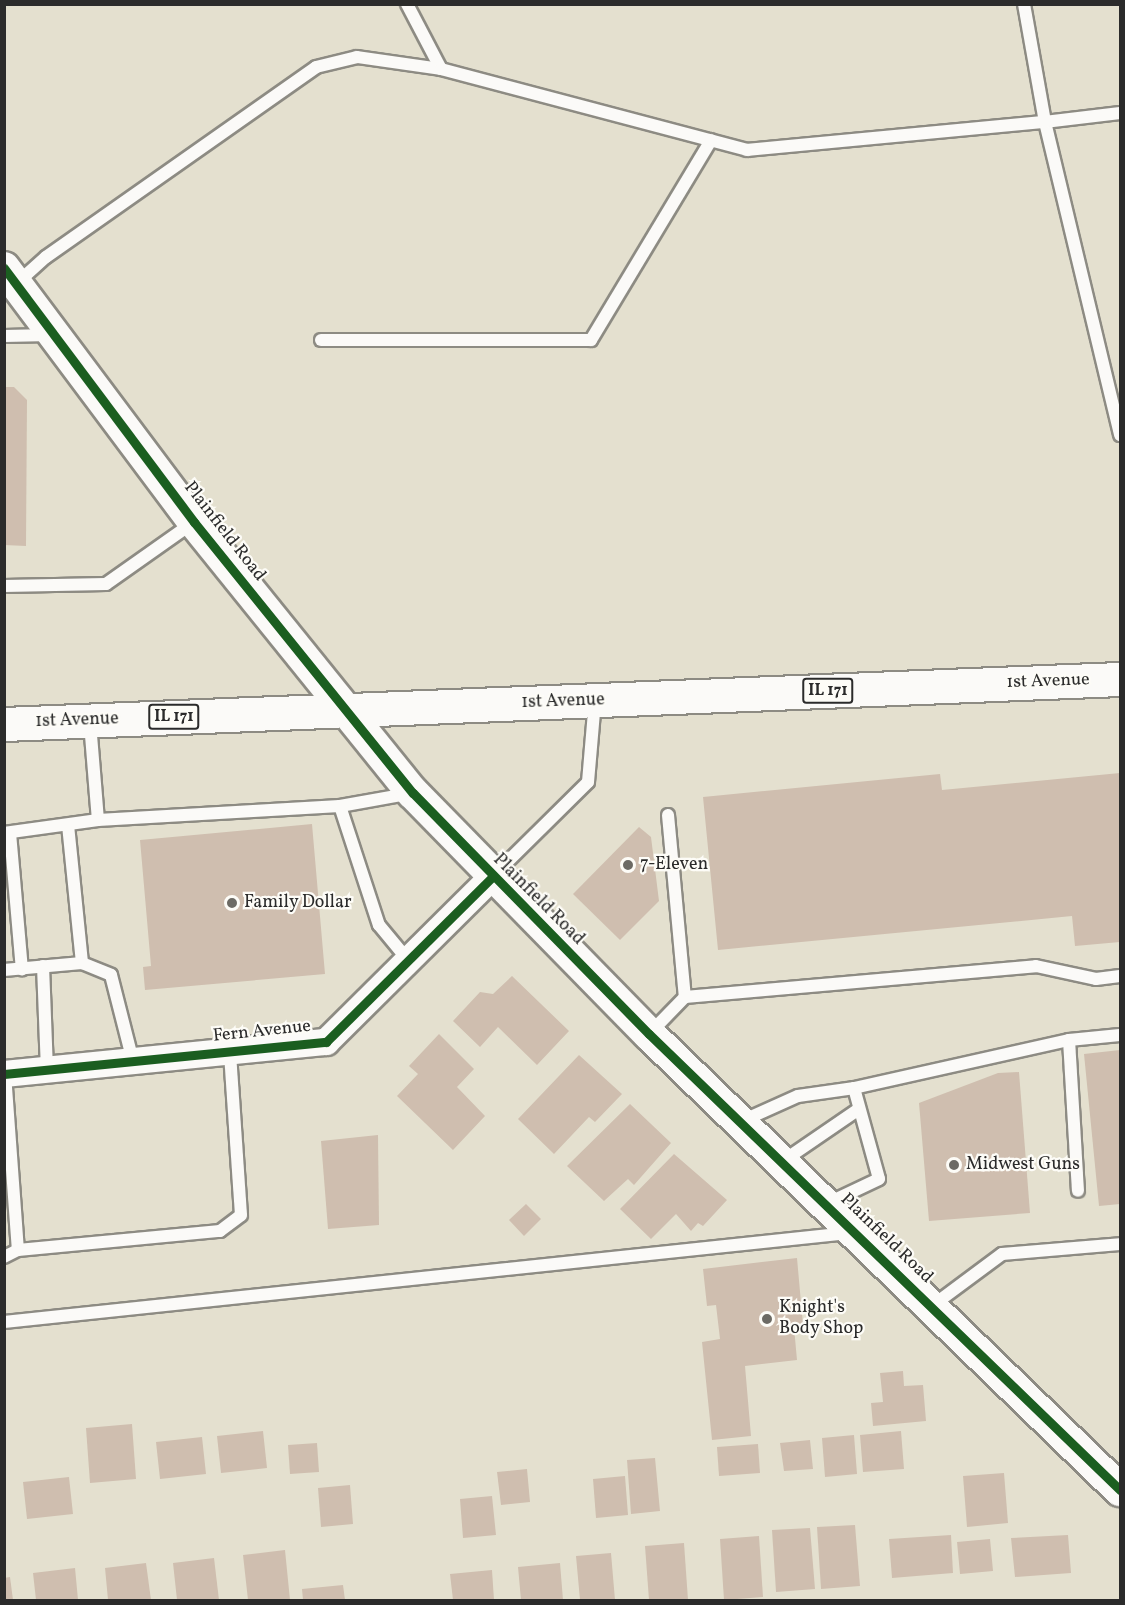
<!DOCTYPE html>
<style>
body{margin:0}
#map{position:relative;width:1125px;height:1605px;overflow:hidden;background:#e4e0cf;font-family:Vollkorn,serif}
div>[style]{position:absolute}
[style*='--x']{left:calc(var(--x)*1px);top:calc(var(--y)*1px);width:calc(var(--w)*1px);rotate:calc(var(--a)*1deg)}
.building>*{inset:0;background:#cfbeaf}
.roads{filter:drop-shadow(2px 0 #8d8b83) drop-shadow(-2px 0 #8d8b83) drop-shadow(0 2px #8d8b83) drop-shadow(0 -2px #8d8b83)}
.service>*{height:12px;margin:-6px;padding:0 6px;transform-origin:6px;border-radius:6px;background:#fbfaf8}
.minor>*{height:26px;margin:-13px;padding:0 13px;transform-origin:13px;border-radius:13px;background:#fbfaf8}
.tertiary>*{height:32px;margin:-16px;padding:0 16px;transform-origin:16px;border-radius:16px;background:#fbfaf8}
.primary>*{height:33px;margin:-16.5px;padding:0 16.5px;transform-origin:16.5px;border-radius:16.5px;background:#fbfaf8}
.cycleway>*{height:9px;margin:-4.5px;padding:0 4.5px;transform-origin:4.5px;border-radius:4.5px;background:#1b5e20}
.dots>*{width:16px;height:16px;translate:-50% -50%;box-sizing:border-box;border:3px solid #fdfcf7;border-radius:50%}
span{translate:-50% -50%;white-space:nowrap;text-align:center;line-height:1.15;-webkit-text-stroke:4.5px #fdfcf7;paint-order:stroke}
.shield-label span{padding:2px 4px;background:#fdfcf7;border:2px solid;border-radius:4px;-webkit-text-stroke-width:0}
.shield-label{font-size:16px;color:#2b2b2b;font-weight:700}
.street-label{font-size:18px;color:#2b2b2b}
.poi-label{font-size:18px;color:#2b2b2b}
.left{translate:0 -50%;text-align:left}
.frame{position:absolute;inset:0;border:6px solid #2b2b2b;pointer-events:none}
</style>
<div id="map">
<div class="building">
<div style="clip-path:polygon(4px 387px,14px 387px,27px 400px,26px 546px,4px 545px)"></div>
<div style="clip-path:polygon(1120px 773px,1120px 942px,1075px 946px,1072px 916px,718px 950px,703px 797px,940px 774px,942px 790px)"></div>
<div style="clip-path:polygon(312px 824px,325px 974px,145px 990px,143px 967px,151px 966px,140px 840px)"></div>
<div style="clip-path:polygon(639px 827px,651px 837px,659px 901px,620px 940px,573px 894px)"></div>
<div style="clip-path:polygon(512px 976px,569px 1031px,537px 1065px,498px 1027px,480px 1047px,453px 1021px,480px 992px,493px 994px)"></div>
<div style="clip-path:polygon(439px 1034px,474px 1069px,457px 1087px,485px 1116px,453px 1150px,397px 1096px,418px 1074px,409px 1066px)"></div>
<div style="clip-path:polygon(1120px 1050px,1120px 1204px,1099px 1206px,1084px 1054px)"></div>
<div style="clip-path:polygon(579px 1055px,622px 1094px,595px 1122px,589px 1117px,554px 1154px,518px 1119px)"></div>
<div style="clip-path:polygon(1019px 1072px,1030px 1213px,929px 1221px,919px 1103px,998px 1073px)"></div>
<div style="clip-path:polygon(630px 1104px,671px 1143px,634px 1185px,628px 1179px,604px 1201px,567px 1166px)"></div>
<div style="clip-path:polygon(378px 1135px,379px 1225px,328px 1229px,321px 1141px)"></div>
<div style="clip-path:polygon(674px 1154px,727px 1200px,703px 1226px,698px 1223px,691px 1231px,676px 1214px,651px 1239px,620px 1209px)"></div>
<div style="clip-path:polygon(526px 1204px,541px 1219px,524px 1236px,509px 1220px)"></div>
<div style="clip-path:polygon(797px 1258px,803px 1325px,794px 1327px,797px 1360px,745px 1366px,751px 1436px,712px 1440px,702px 1342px,720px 1339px,716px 1305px,707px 1306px,703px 1269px)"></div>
<div style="clip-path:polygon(903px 1371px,904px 1386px,923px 1385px,926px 1421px,873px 1426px,871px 1403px,883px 1402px,880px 1373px)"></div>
<div style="clip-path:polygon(132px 1424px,136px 1479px,90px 1483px,86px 1428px)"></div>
<div style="clip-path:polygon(263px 1431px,267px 1468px,221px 1473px,217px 1436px)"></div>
<div style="clip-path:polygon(901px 1431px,904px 1469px,863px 1472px,860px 1435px)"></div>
<div style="clip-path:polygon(854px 1435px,857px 1474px,825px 1477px,822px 1438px)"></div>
<div style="clip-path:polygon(202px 1437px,206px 1474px,160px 1479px,156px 1442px)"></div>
<div style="clip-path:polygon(810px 1440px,813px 1469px,784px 1471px,780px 1443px)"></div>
<div style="clip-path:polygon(317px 1443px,319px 1472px,290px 1474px,288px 1445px)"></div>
<div style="clip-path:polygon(758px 1444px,760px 1473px,719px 1476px,717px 1447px)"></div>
<div style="clip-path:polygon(655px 1458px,660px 1511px,631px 1514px,627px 1460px)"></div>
<div style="clip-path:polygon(527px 1469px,530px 1502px,501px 1505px,497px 1472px)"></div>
<div style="clip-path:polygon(1004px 1473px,1008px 1523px,967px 1527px,963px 1476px)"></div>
<div style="clip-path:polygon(625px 1476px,628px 1515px,596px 1518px,593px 1479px)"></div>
<div style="clip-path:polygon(69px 1477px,73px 1514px,27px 1519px,23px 1482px)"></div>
<div style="clip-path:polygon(350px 1485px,353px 1524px,321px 1527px,318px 1488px)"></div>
<div style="clip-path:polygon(492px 1496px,496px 1535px,463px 1538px,460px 1499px)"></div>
<div style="clip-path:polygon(855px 1525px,860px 1586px,821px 1589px,817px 1527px)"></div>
<div style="clip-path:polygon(810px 1528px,815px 1589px,776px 1592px,772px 1530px)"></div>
<div style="clip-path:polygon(951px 1535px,953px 1573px,892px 1578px,889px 1539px)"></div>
<div style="clip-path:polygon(1068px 1535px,1071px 1573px,1015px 1577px,1011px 1538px)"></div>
<div style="clip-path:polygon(759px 1536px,763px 1597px,724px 1600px,720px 1539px)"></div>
<div style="clip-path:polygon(990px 1539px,993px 1571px,960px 1574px,957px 1542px)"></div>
<div style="clip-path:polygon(684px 1543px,688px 1600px,649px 1600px,645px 1546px)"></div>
<div style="clip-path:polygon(285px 1550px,290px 1600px,248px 1600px,243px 1555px)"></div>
<div style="clip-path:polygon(611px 1553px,615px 1600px,580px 1600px,576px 1556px)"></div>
<div style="clip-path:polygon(214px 1558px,219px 1600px,177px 1600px,173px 1563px)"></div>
<div style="clip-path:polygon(146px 1563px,151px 1600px,108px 1600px,105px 1568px)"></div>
<div style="clip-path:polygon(560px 1563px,563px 1600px,521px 1600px,518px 1567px)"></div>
<div style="clip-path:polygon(75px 1568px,78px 1600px,36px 1600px,33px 1573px)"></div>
<div style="clip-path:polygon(492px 1570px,494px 1600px,453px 1600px,450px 1574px)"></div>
<div style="clip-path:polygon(10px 1577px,13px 1600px,4px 1600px,4px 1578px)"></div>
<div style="clip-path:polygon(343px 1585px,345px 1600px,303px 1600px,302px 1589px)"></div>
</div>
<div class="roads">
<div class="service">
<div style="--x:407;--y:4;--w:73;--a:62.4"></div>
<div style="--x:1120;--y:113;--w:76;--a:173.2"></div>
<div style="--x:1045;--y:122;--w:322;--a:76.5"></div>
<div style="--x:17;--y:283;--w:39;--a:-42"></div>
<div style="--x:46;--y:257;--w:330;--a:-35.1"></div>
<div style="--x:316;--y:67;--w:42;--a:-13.7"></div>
<div style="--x:357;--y:57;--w:85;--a:8.1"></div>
<div style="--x:441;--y:69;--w:317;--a:14.8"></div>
<div style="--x:747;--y:150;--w:299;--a:-5.4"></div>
<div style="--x:1045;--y:122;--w:120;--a:-100.1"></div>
<div style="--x:4;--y:336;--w:46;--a:-1.2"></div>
<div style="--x:321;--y:340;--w:270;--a:0"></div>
<div style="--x:591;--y:340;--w:233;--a:-59"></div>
<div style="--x:4;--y:586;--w:102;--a:-1.1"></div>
<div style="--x:106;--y:584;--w:108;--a:-35.2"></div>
<div style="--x:90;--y:723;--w:97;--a:85.3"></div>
<div style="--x:340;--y:806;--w:125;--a:71.9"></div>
<div style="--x:379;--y:925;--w:45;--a:50.4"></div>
<div style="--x:668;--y:815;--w:183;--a:84.7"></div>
<div style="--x:68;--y:825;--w:139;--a:84.2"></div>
<div style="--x:4;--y:833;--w:95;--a:-7.9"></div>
<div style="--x:98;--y:820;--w:242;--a:-3.3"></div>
<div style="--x:340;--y:806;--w:73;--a:-10.2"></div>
<div style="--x:10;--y:833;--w:137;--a:85"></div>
<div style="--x:494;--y:875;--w:132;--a:-44.7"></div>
<div style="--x:588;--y:782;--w:81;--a:-85.1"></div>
<div style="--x:43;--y:966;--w:104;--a:87.8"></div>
<div style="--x:4;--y:970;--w:78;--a:-5.1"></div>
<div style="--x:82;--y:963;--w:31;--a:22"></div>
<div style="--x:111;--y:975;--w:89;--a:75.7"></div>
<div style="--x:650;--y:1033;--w:50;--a:-45.8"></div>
<div style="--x:685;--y:997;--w:352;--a:-5"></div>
<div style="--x:1036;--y:966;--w:61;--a:12.2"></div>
<div style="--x:1096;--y:979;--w:24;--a:-7"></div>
<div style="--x:1069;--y:1040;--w:151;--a:86.6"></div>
<div style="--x:5;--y:1074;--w:176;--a:85.8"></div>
<div style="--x:854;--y:1088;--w:220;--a:-12.6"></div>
<div style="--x:1069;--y:1040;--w:51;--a:-5.6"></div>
<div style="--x:742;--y:1121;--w:61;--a:-24.1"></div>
<div style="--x:798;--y:1096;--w:57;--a:-8.1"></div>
<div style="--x:854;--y:1088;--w:94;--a:74.6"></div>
<div style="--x:879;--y:1179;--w:59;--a:154.7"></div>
<div style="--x:783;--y:1161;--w:92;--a:-34.4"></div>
<div style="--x:4;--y:1257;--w:16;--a:-27"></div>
<div style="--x:18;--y:1250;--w:203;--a:-5.4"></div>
<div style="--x:220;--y:1231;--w:26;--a:-37"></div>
<div style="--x:241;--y:1215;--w:163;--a:-93.9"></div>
<div style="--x:932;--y:1306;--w:87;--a:-36.6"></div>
<div style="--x:1002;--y:1254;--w:118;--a:-4.8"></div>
<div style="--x:4;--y:1322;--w:849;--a:-6.02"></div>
</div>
<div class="minor">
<div style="--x:4;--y:1074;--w:324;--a:-5.7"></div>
<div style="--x:326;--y:1042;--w:233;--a:-44.8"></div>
</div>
<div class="tertiary">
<div style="--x:4;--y:268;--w:317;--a:53.2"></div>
<div style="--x:194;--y:522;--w:348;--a:51.1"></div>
<div style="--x:413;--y:793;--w:337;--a:45.6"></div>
<div style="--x:649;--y:1034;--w:656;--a:44.07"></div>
</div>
<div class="primary">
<div style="--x:4;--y:724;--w:1117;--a:-2.31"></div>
</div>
</div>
<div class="cycleway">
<div style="--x:4;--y:268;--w:317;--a:53.2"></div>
<div style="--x:194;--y:522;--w:348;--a:51.1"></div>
<div style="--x:413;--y:793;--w:337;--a:45.6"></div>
<div style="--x:649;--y:1034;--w:656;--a:44.07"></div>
<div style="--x:4;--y:1074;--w:324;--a:-5.7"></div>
<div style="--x:326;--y:1042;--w:233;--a:-44.8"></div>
</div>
<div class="dots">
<div style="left:628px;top:865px;background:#6c6a64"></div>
<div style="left:232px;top:903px;background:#6c6a64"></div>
<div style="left:954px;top:1165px;background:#6c6a64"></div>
<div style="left:767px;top:1319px;background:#6c6a64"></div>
</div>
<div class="shield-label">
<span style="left:828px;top:691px">IL 171</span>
<span style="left:174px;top:717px">IL 171</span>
</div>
<div class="street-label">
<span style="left:224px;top:532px;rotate:52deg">Plainfield Road</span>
<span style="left:1048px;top:682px;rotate:-2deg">1st Avenue</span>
<span style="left:563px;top:702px;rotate:-2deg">1st Avenue</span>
<span style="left:77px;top:721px;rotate:-2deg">1st Avenue</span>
<span style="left:538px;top:900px;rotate:45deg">Plainfield Road</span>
<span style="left:262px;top:1032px;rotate:-6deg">Fern Avenue</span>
<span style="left:886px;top:1239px;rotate:44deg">Plainfield Road</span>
</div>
<div class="poi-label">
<span class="left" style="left:640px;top:865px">7-Eleven</span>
<span class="left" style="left:244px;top:903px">Family Dollar</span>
<span class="left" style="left:966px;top:1165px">Midwest Guns</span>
<span class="left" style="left:779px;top:1319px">Knight's<br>Body Shop</span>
</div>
<div class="frame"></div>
</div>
